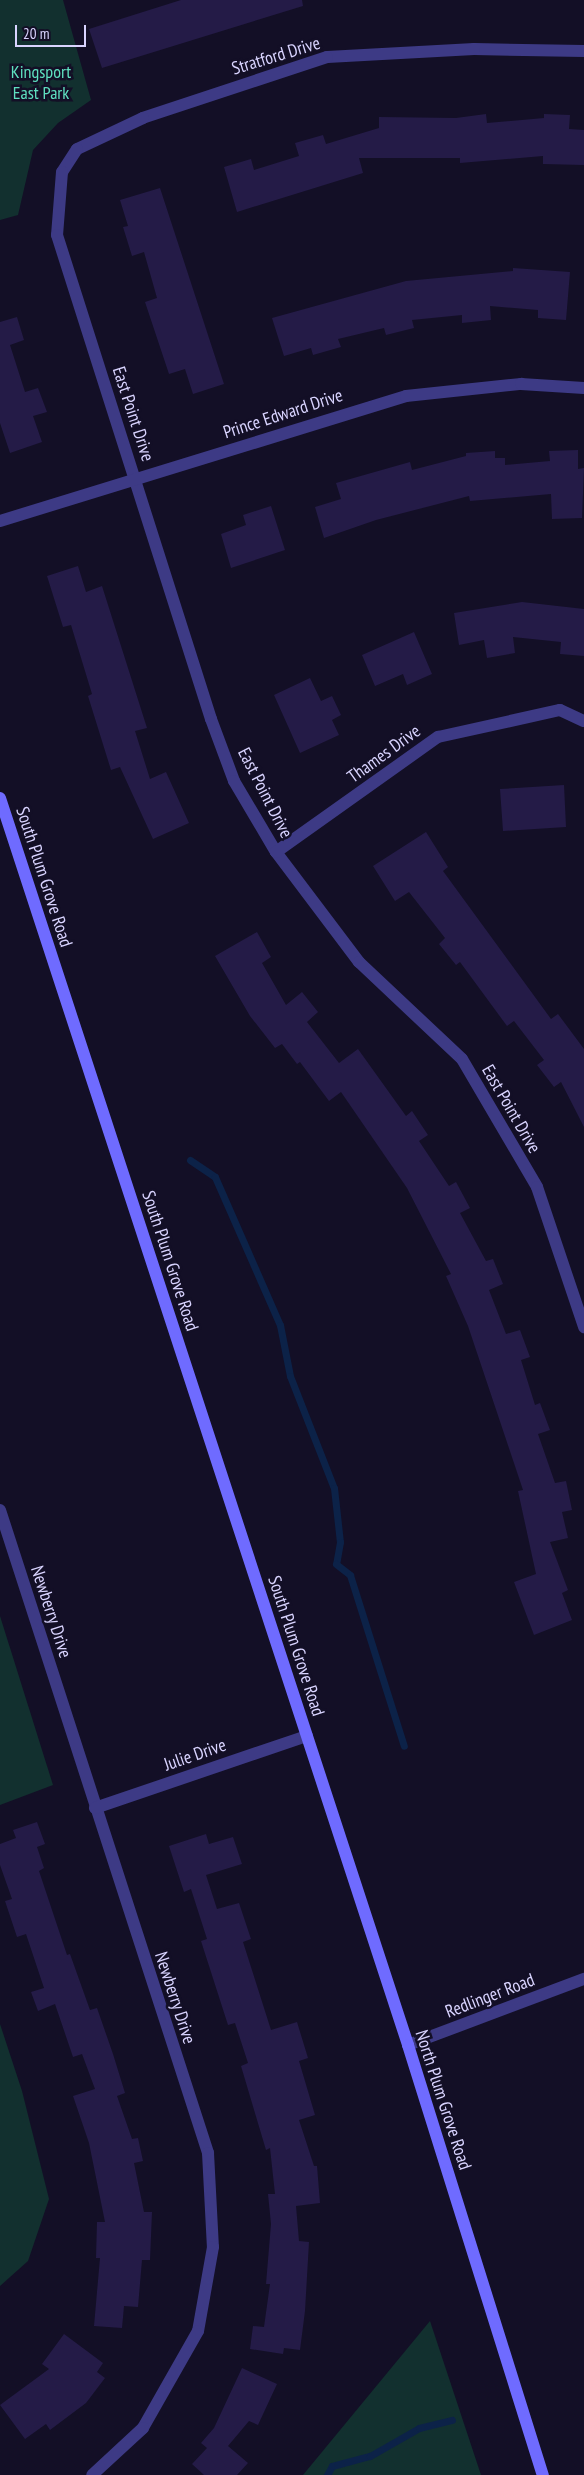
<!DOCTYPE html>
<style>
body{margin:0}
#map{position:relative;width:584px;height:2475px;overflow:hidden;background:#130f26;font-family:"PT Sans Narrow",sans-serif}
div>[style]{position:absolute}
[style*='--x']{left:calc(var(--x)*1px);top:calc(var(--y)*1px);width:calc(var(--w)*1px);rotate:calc(var(--a)*1deg)}
.green>*{inset:0;background:#12302f}
.stream>*{height:7px;margin:-3.5px;padding:0 3.5px;transform-origin:3.5px;border-radius:3.5px;background:#0c2248}
.building>*{inset:0;background:#241b47}
.street>*{height:12px;margin:-6px;padding:0 6px;transform-origin:6px;border-radius:6px;background:#3d3a85}
.secondary>*{height:12px;margin:-6px;padding:0 6px;transform-origin:6px;border-radius:6px;background:#6f6bff}
span{translate:-50% -50%;white-space:nowrap;text-align:center;line-height:1.15;-webkit-text-stroke:5px #130f26;paint-order:stroke}
.street-label{font-size:18px;color:#d9d4ff}
.park-label{font-size:18px;color:#5fe0c0}
.scale{position:absolute;left:15px;top:25px;width:71px;height:22px;box-sizing:border-box;border:2px solid #d9d4ff;border-top:0;padding-left:6px;font-size:15px;line-height:18px;white-space:nowrap;color:#d9d4ff;-webkit-text-stroke:4px #130f26;paint-order:stroke}
</style>
<div id="map">
<div class="green">
<div style="clip-path:polygon(0 0,63px 0,91px 100px,58px 123px,33px 150px,18px 215px,0 220px)"></div>
<div style="clip-path:polygon(0 1616px,53px 1785px,0 1805px)"></div>
<div style="clip-path:polygon(0 2024px,22px 2091px,49px 2199px,28px 2261px,0 2286px)"></div>
<div style="clip-path:polygon(430px 2321px,481px 2475px,303px 2475px)"></div>
</div>
<div class="stream">
<div style="--x:190;--y:1160;--w:30;--a:34"></div>
<div style="--x:215;--y:1177;--w:162;--a:66.3"></div>
<div style="--x:280;--y:1325;--w:52;--a:78.9"></div>
<div style="--x:290;--y:1376;--w:120;--a:68.6"></div>
<div style="--x:334;--y:1488;--w:54;--a:83.7"></div>
<div style="--x:340;--y:1542;--w:22;--a:100"></div>
<div style="--x:336;--y:1564;--w:18;--a:38"></div>
<div style="--x:350;--y:1575;--w:179;--a:72.5"></div>
<div style="--x:327;--y:2475;--w:10;--a:-61"></div>
<div style="--x:332;--y:2466;--w:39;--a:-15"></div>
<div style="--x:370;--y:2456;--w:56;--a:-29.7"></div>
<div style="--x:419;--y:2428;--w:34;--a:-14"></div>
</div>
<div class="building">
<div style="clip-path:polygon(181px 0,302px 0,303px 6px,102px 68px,89px 29px)"></div>
<div style="clip-path:polygon(486px 114px,487px 123px,544px 118px,544px 114px,570px 115px,569px 129px,584px 130px,584px 165px,543px 164px,543px 156px,460px 163px,460px 158px,359px 158px,363px 173px,237px 212px,224px 167px,251px 159px,254px 170px,299px 156px,295px 143px,323px 135px,326px 144px,379px 128px,379px 117px,456px 118px)"></div>
<div style="clip-path:polygon(160px 188px,224px 384px,193px 394px,185px 369px,169px 374px,145px 302px,157px 298px,144px 252px,132px 256px,123px 227px,128px 226px,120px 200px)"></div>
<div style="clip-path:polygon(513px 268px,570px 272px,566px 320px,538px 318px,538px 310px,490px 306px,491px 320px,462px 323px,462px 315px,412px 320px,414px 328px,386px 335px,384px 328px,338px 339px,341px 347px,313px 355px,311px 348px,284px 356px,272px 318px,406px 281px,513px 271px)"></div>
<div style="clip-path:polygon(17px 317px,24px 340px,10px 345px,25px 392px,38px 388px,47px 412px,33px 416px,42px 442px,10px 453px,0 423px,0 322px)"></div>
<div style="clip-path:polygon(578px 450px,578px 469px,584px 468px,582px 518px,552px 519px,551px 494px,470px 501px,469px 496px,376px 520px,324px 538px,315px 507px,341px 499px,336px 483px,410px 462px,412px 470px,466px 456px,466px 453px,495px 451px,495px 458px,505px 458px,505px 465px,550px 461px,549px 451px)"></div>
<div style="clip-path:polygon(271px 506px,285px 550px,231px 568px,221px 534px,246px 525px,243px 515px)"></div>
<div style="clip-path:polygon(78px 566px,86px 592px,102px 586px,147px 728px,135px 731px,150px 779px,166px 772px,189px 823px,153px 839px,120px 767px,111px 770px,88px 696px,92px 694px,71px 625px,63px 627px,47px 576px)"></div>
<div style="clip-path:polygon(522px 602px,584px 609px,584px 656px,560px 654px,561px 642px,513px 637px,515px 653px,487px 658px,484px 640px,459px 645px,454px 613px)"></div>
<div style="clip-path:polygon(414px 632px,432px 674px,407px 685px,403px 674px,375px 686px,362px 655px)"></div>
<div style="clip-path:polygon(310px 678px,321px 701px,332px 696px,341px 715px,332px 720px,339px 735px,300px 753px,274px 695px)"></div>
<div style="clip-path:polygon(564px 785px,566px 827px,503px 831px,500px 789px)"></div>
<div style="clip-path:polygon(426px 832px,448px 867px,443px 871px,551px 1019px,558px 1014px,584px 1049px,584px 1127px,561px 1082px,554px 1087px,537px 1065px,544px 1060px,514px 1021px,507px 1026px,460px 962px,456px 965px,439px 944px,445px 938px,409px 892px,395px 901px,373px 866px)"></div>
<div style="clip-path:polygon(257px 932px,271px 957px,262px 963px,286px 1005px,302px 992px,318px 1012px,307px 1022px,339px 1063px,358px 1049px,406px 1116px,412px 1111px,428px 1135px,419px 1141px,449px 1186px,456px 1182px,470px 1208px,460px 1213px,486px 1261px,493px 1259px,503px 1284px,489px 1290px,506px 1334px,520px 1330px,530px 1357px,521px 1360px,535px 1405px,540px 1403px,550px 1430px,538px 1434px,555px 1483px,566px 1481px,572px 1510px,562px 1512px,568px 1538px,550px 1542px,568px 1590px,562px 1593px,572px 1620px,534px 1635px,514px 1582px,536px 1574px,518px 1491px,523px 1490px,468px 1326px,446px 1276px,451px 1274px,407px 1188px,341px 1092px,329px 1101px,300px 1062px,297px 1064px,282px 1044px,275px 1048px,250px 1016px,215px 956px)"></div>
<div style="clip-path:polygon(37px 1822px,45px 1844px,37px 1847px,44px 1868px,39px 1871px,67px 1955px,70px 1954px,90px 2010px,97px 2008px,113px 2054px,125px 2093px,117px 2096px,132px 2139px,138px 2138px,143px 2161px,134px 2163px,144px 2212px,152px 2212px,150px 2260px,142px 2260px,138px 2307px,124px 2306px,122px 2328px,94px 2326px,100px 2258px,96px 2258px,97px 2222px,105px 2222px,89px 2143px,73px 2096px,95px 2089px,82px 2054px,73px 2057px,55px 2004px,38px 2011px,31px 1992px,44px 1988px,26px 1934px,17px 1937px,5px 1901px,12px 1899px,0 1865px,0 1844px,16px 1838px,13px 1830px)"></div>
<div style="clip-path:polygon(206px 1834px,209px 1844px,233px 1837px,242px 1864px,206px 1875px,217px 1909px,239px 1903px,251px 1939px,243px 1942px,271px 2030px,297px 2022px,308px 2058px,299px 2061px,315px 2115px,299px 2120px,314px 2166px,317px 2166px,320px 2203px,296px 2206px,299px 2241px,309px 2242px,305px 2311px,300px 2350px,284px 2348px,283px 2354px,250px 2349px,253px 2326px,264px 2327px,270px 2284px,266px 2284px,271px 2224px,268px 2194px,275px 2194px,270px 2148px,266px 2150px,241px 2066px,248px 2063px,235px 2023px,228px 2025px,201px 1941px,207px 1939px,191px 1889px,184px 1892px,169px 1846px)"></div>
<div style="clip-path:polygon(64px 2334px,103px 2363px,97px 2372px,105px 2378px,86px 2403px,50px 2430px,46px 2424px,25px 2439px,0 2405px,49px 2369px,42px 2364px)"></div>
<div style="clip-path:polygon(242px 2368px,277px 2384px,258px 2425px,249px 2421px,228px 2446px,248px 2463px,237px 2475px,204px 2475px,192px 2464px,207px 2448px,201px 2443px,214px 2428px)"></div>
</div>
<div class="street">
<div style="--x:584;--y:51;--w:110;--a:-179"></div>
<div style="--x:474;--y:49;--w:147;--a:176.9"></div>
<div style="--x:327;--y:57;--w:194;--a:161.7"></div>
<div style="--x:143;--y:118;--w:73;--a:154.8"></div>
<div style="--x:77;--y:149;--w:27;--a:123"></div>
<div style="--x:62;--y:172;--w:63;--a:94.5"></div>
<div style="--x:57;--y:235;--w:508;--a:72.35"></div>
<div style="--x:211;--y:719;--w:66;--a:69.6"></div>
<div style="--x:234;--y:781;--w:82;--a:59.4"></div>
<div style="--x:276;--y:852;--w:138;--a:53"></div>
<div style="--x:359;--y:962;--w:141;--a:43.3"></div>
<div style="--x:462;--y:1059;--w:148;--a:59.6"></div>
<div style="--x:537;--y:1187;--w:148;--a:71.4"></div>
<div style="--x:0;--y:521;--w:425;--a:-17.1"></div>
<div style="--x:406;--y:396;--w:116;--a:-6"></div>
<div style="--x:521;--y:384;--w:63;--a:3.6"></div>
<div style="--x:276;--y:852;--w:199;--a:-35.4"></div>
<div style="--x:438;--y:737;--w:125;--a:-12.5"></div>
<div style="--x:560;--y:710;--w:26;--a:25"></div>
<div style="--x:0;--y:1510;--w:676;--a:72.07"></div>
<div style="--x:208;--y:2153;--w:94;--a:87"></div>
<div style="--x:213;--y:2247;--w:85;--a:100.1"></div>
<div style="--x:198;--y:2331;--w:112;--a:119.6"></div>
<div style="--x:143;--y:2428;--w:69;--a:137.3"></div>
<div style="--x:95;--y:1808;--w:224;--a:-18.8"></div>
<div style="--x:408;--y:2045;--w:188;--a:-20.6"></div>
</div>
<div class="secondary">
<div style="--x:0;--y:798;--w:1312;--a:71.88"></div>
<div style="--x:408;--y:2045;--w:451;--a:72.6"></div>
</div>
<div class="street-label">
<span style="left:276px;top:56px;rotate:-17deg">Stratford Drive</span>
<span style="left:133px;top:414px;rotate:72deg">East Point Drive</span>
<span style="left:283px;top:414px;rotate:-18deg">Prince Edward Drive</span>
<span style="left:384px;top:754px;rotate:-36deg">Thames Drive</span>
<span style="left:265px;top:793px;rotate:63deg">East Point Drive</span>
<span style="left:44px;top:877px;rotate:72deg">South Plum Grove Road</span>
<span style="left:511px;top:1109px;rotate:60deg">East Point Drive</span>
<span style="left:170px;top:1261px;rotate:72deg">South Plum Grove Road</span>
<span style="left:51px;top:1612px;rotate:72deg">Newberry Drive</span>
<span style="left:296px;top:1646px;rotate:72deg">South Plum Grove Road</span>
<span style="left:195px;top:1755px;rotate:-19deg">Julie Drive</span>
<span style="left:490px;top:1996px;rotate:-21deg">Redlinger Road</span>
<span style="left:175px;top:1998px;rotate:72deg">Newberry Drive</span>
<span style="left:443px;top:2100px;rotate:72deg">North Plum Grove Road</span>
</div>
<div class="park-label">
<span style="left:41px;top:83px">Kingsport<br>East Park</span>
</div>
<div class="scale">20 m</div>
</div>
